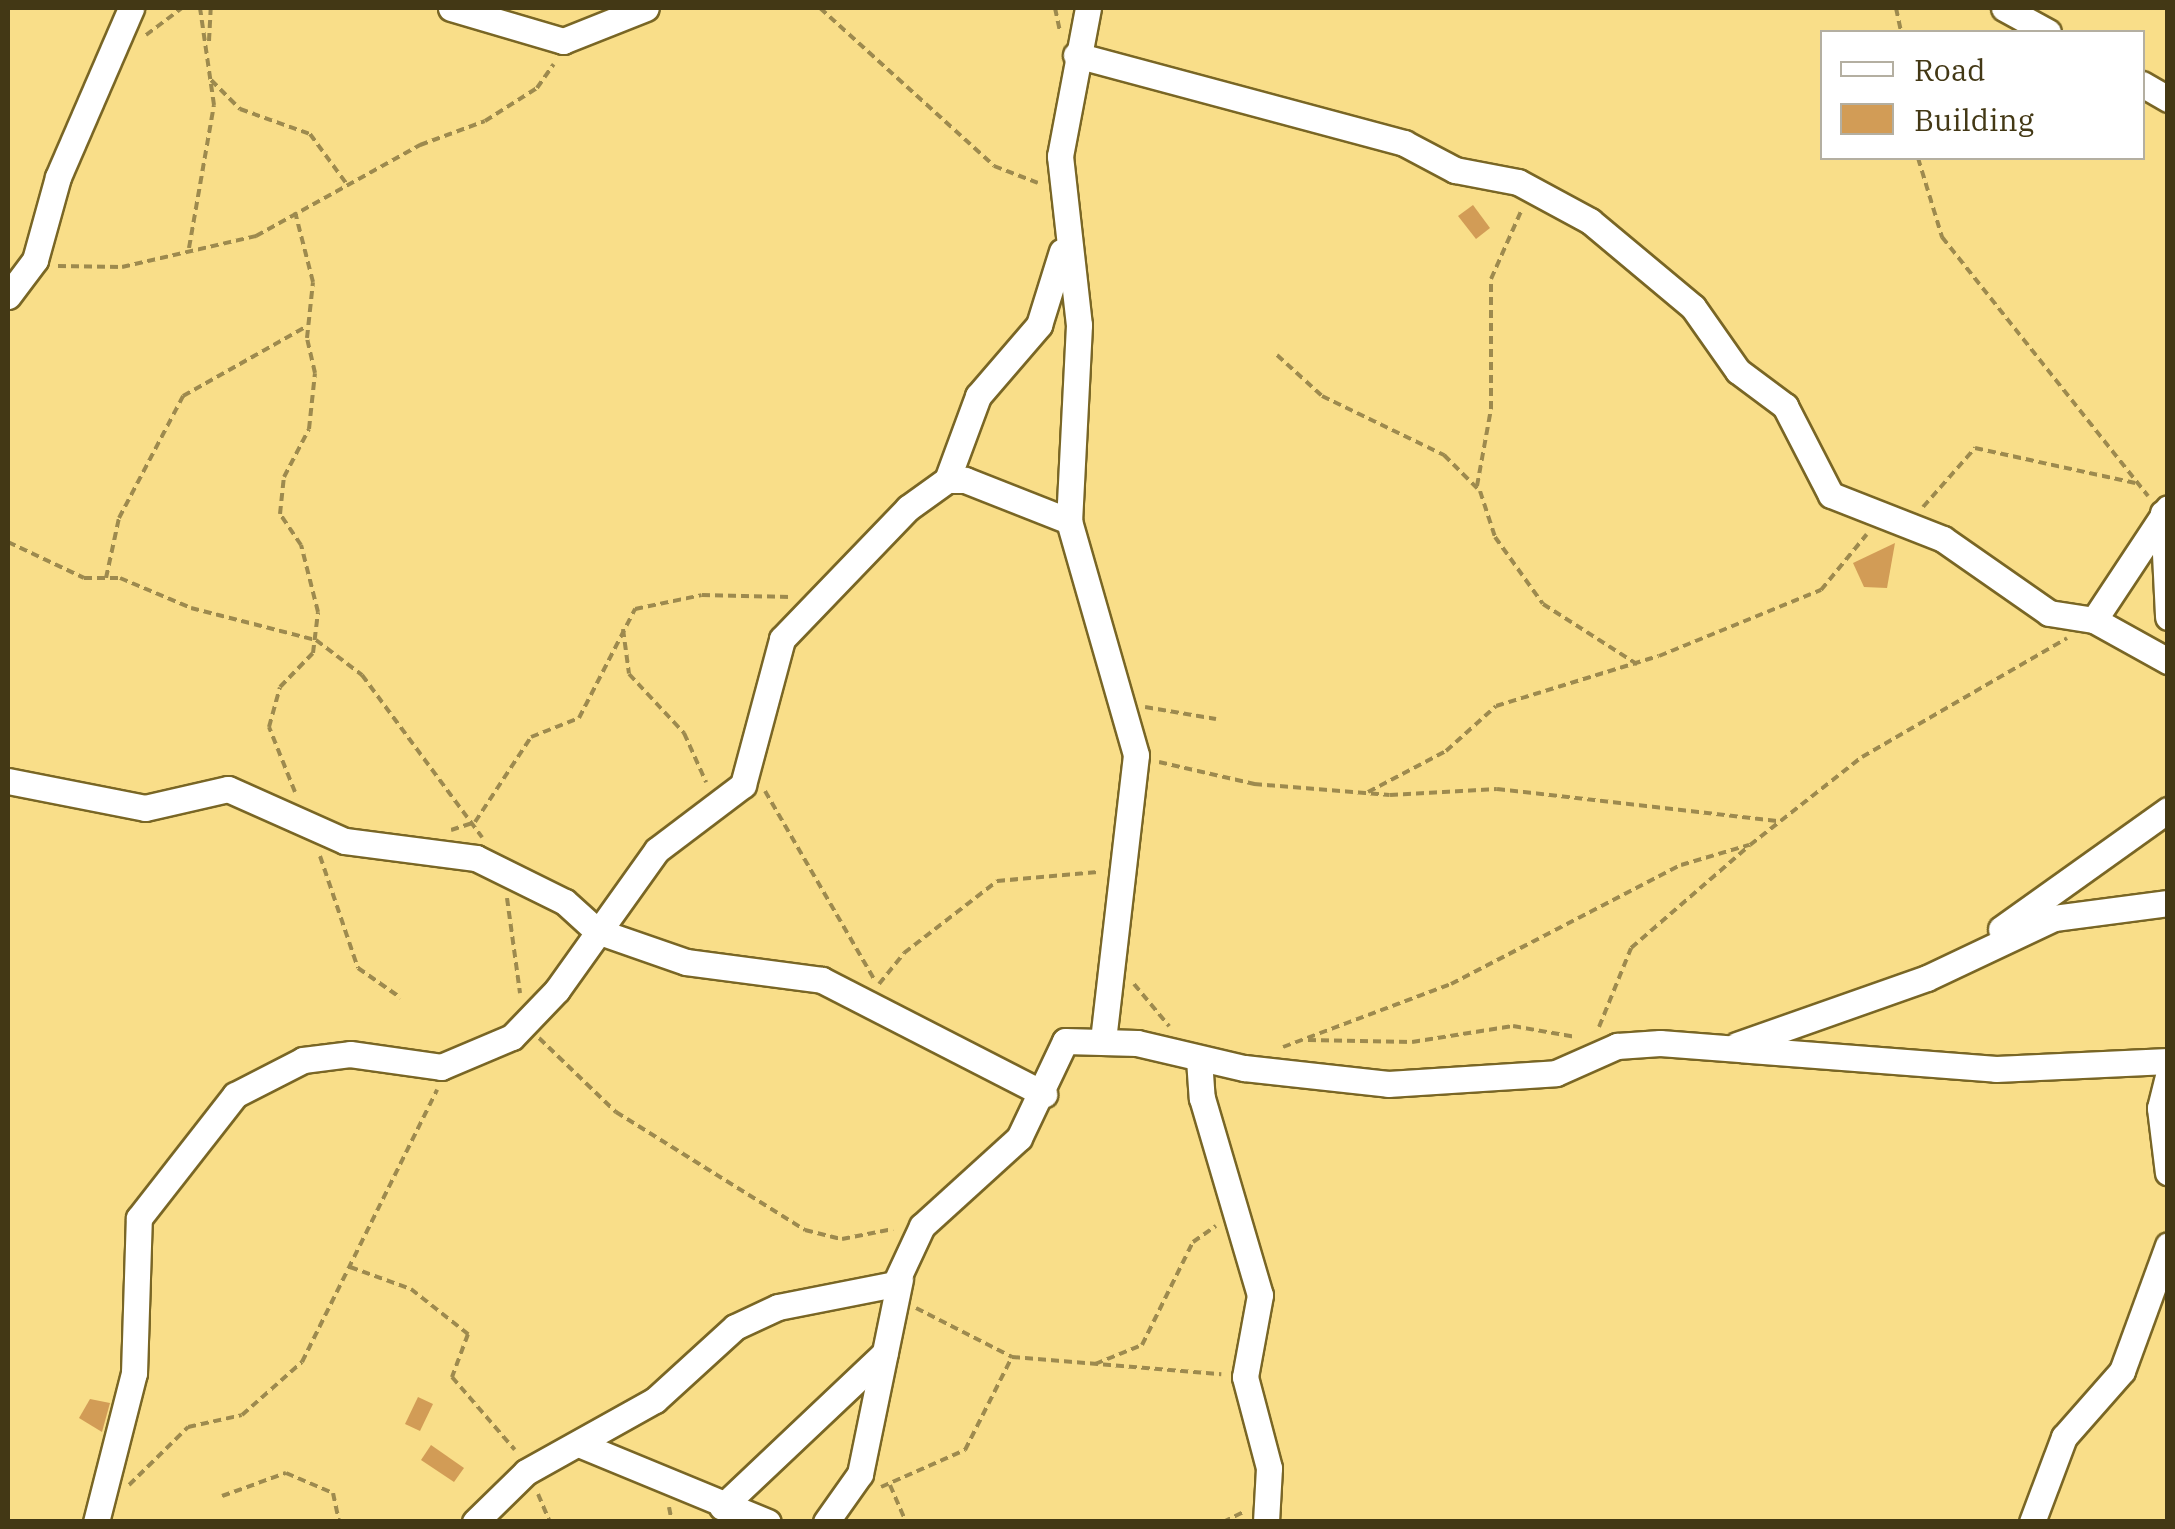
<!DOCTYPE html>
<style>
body{margin:0}
#map{position:relative;width:2175px;height:1529px;overflow:hidden;background:#f9de89;font-family:"IBM Plex Serif",serif}
div>[style]{position:absolute}
[style*='--x']{left:calc(var(--x)*1px);top:calc(var(--y)*1px);width:calc(var(--w)*1px);rotate:calc(var(--a)*1deg)}
.building>*{inset:0;background:#d29c56}
.path>*{height:4px;margin-top:-2px;transform-origin:0;background:repeating-linear-gradient(90deg,#9d8a4e 0 8px,transparent 0 13px)}
.roads{filter:drop-shadow(2px 0 #796625) drop-shadow(-2px 0 #796625) drop-shadow(0 2px #796625) drop-shadow(0 -2px #796625)}
.minor>*{height:25px;margin:-12.5px;padding:0 12.5px;transform-origin:12.5px;border-radius:12.5px;background:#fff}
span{translate:-50% -50%;white-space:nowrap;text-align:center;line-height:1.15;-webkit-text-stroke:10px #fff;paint-order:stroke}
.frame{position:absolute;inset:0;border:10px solid #433815;pointer-events:none}
.legend{position:absolute;left:1820px;top:30px;width:325px;height:130px;box-sizing:border-box;background:#fff;border:2px solid #b4afa1;margin:0;padding:12px 18px;list-style:none;font-size:30px;color:#433815}
.legend li{display:flex;align-items:center;gap:20px;height:50px}
.legend b{width:50px;border:2px solid #b4afa1}
</style>
<div id="map">
<div class="building">
<div style="clip-path:polygon(1473px 205px,1490px 228px,1476px 239px,1458px 216px)"></div>
<div style="clip-path:polygon(1895px 543px,1887px 588px,1864px 587px,1853px 563px)"></div>
<div style="clip-path:polygon(418px 1397px,433px 1404px,420px 1431px,405px 1424px)"></div>
<div style="clip-path:polygon(90px 1399px,110px 1403px,102px 1432px,79px 1418px)"></div>
<div style="clip-path:polygon(431px 1445px,464px 1468px,454px 1482px,421px 1460px)"></div>
</div>
<div class="path">
<div style="--x:820;--y:8;--w:235;--a:42.2"></div>
<div style="--x:994;--y:166;--w:47;--a:21.1"></div>
<div style="--x:1055;--y:8;--w:25;--a:78"></div>
<div style="--x:1896;--y:8;--w:25;--a:78"></div>
<div style="--x:146;--y:35;--w:45;--a:-36.9"></div>
<div style="--x:209;--y:41;--w:33;--a:-87"></div>
<div style="--x:211;--y:80;--w:41;--a:45"></div>
<div style="--x:240;--y:109;--w:74;--a:19.7"></div>
<div style="--x:310;--y:134;--w:61;--a:53.7"></div>
<div style="--x:1918;--y:158;--w:83;--a:73.1"></div>
<div style="--x:1942;--y:237;--w:331;--a:51.5"></div>
<div style="--x:189;--y:248;--w:145;--a:-80.1"></div>
<div style="--x:214;--y:105;--w:98;--a:-98.2"></div>
<div style="--x:58;--y:266;--w:64;--a:0.9"></div>
<div style="--x:122;--y:267;--w:138;--a:-13"></div>
<div style="--x:256;--y:236;--w:188;--a:-29"></div>
<div style="--x:420;--y:145;--w:69;--a:-20.3"></div>
<div style="--x:485;--y:121;--w:62;--a:-32.4"></div>
<div style="--x:537;--y:88;--w:29;--a:-55"></div>
<div style="--x:1277;--y:355;--w:61;--a:42.3"></div>
<div style="--x:1322;--y:396;--w:136;--a:25.8"></div>
<div style="--x:1444;--y:455;--w:51;--a:45"></div>
<div style="--x:1480;--y:491;--w:48;--a:71.9"></div>
<div style="--x:1495;--y:537;--w:82;--a:54.4"></div>
<div style="--x:1543;--y:604;--w:112;--a:32.6"></div>
<div style="--x:1477;--y:486;--w:78;--a:-79.7"></div>
<div style="--x:1491;--y:409;--w:130;--a:-90"></div>
<div style="--x:1491;--y:279;--w:77;--a:-66.1"></div>
<div style="--x:1923;--y:507;--w:79;--a:-48.6"></div>
<div style="--x:1975;--y:448;--w:164;--a:12.3"></div>
<div style="--x:8;--y:542;--w:84;--a:25.3"></div>
<div style="--x:84;--y:578;--w:36;--a:0"></div>
<div style="--x:120;--y:578;--w:77;--a:22.9"></div>
<div style="--x:191;--y:608;--w:129;--a:14.4"></div>
<div style="--x:316;--y:640;--w:58;--a:37.3"></div>
<div style="--x:362;--y:675;--w:202;--a:53.5"></div>
<div style="--x:106;--y:578;--w:61;--a:-77.8"></div>
<div style="--x:119;--y:518;--w:138;--a:-62.3"></div>
<div style="--x:183;--y:396;--w:142;--a:-29.4"></div>
<div style="--x:623;--y:629;--w:45;--a:82.4"></div>
<div style="--x:629;--y:674;--w:81;--a:47"></div>
<div style="--x:684;--y:733;--w:54;--a:65.8"></div>
<div style="--x:1145;--y:707;--w:72;--a:9.6"></div>
<div style="--x:1159;--y:762;--w:98;--a:13"></div>
<div style="--x:1254;--y:784;--w:136;--a:4.6"></div>
<div style="--x:1390;--y:795;--w:107;--a:-3.2"></div>
<div style="--x:1497;--y:789;--w:284;--a:6.5"></div>
<div style="--x:765;--y:791;--w:220;--a:59.9"></div>
<div style="--x:295;--y:792;--w:70;--a:-111.8"></div>
<div style="--x:269;--y:727;--w:41;--a:-74.6"></div>
<div style="--x:280;--y:687;--w:47;--a:-45.9"></div>
<div style="--x:313;--y:653;--w:41;--a:-83"></div>
<div style="--x:318;--y:612;--w:69;--a:-104.2"></div>
<div style="--x:301;--y:545;--w:37;--a:-124"></div>
<div style="--x:280;--y:514;--w:37;--a:-84"></div>
<div style="--x:284;--y:477;--w:54;--a:-62.5"></div>
<div style="--x:309;--y:429;--w:56;--a:-83.9"></div>
<div style="--x:315;--y:373;--w:36;--a:-103"></div>
<div style="--x:307;--y:338;--w:56;--a:-83.9"></div>
<div style="--x:313;--y:282;--w:72;--a:-104.4"></div>
<div style="--x:1368;--y:792;--w:88;--a:-27.7"></div>
<div style="--x:1446;--y:751;--w:67;--a:-42"></div>
<div style="--x:1496;--y:706;--w:170;--a:-17.1"></div>
<div style="--x:1659;--y:656;--w:175;--a:-22.2"></div>
<div style="--x:1821;--y:590;--w:72;--a:-50.6"></div>
<div style="--x:451;--y:830;--w:25;--a:-18"></div>
<div style="--x:475;--y:822;--w:102;--a:-56.6"></div>
<div style="--x:531;--y:737;--w:52;--a:-21.6"></div>
<div style="--x:579;--y:718;--w:123;--a:-62.8"></div>
<div style="--x:635;--y:609;--w:68;--a:-11.8"></div>
<div style="--x:702;--y:595;--w:88;--a:1.3"></div>
<div style="--x:320;--y:856;--w:118;--a:71.3"></div>
<div style="--x:358;--y:968;--w:52;--a:34.9"></div>
<div style="--x:507;--y:898;--w:96;--a:82.2"></div>
<div style="--x:879;--y:984;--w:40;--a:-51"></div>
<div style="--x:904;--y:953;--w:118;--a:-37.7"></div>
<div style="--x:997;--y:881;--w:101;--a:-5.1"></div>
<div style="--x:1134;--y:984;--w:55;--a:50.2"></div>
<div style="--x:1599;--y:1027;--w:85;--a:-67.9"></div>
<div style="--x:1631;--y:948;--w:157;--a:-40.9"></div>
<div style="--x:1750;--y:845;--w:142;--a:-38.2"></div>
<div style="--x:1862;--y:757;--w:237;--a:-30.1"></div>
<div style="--x:539;--y:1038;--w:107;--a:43.9"></div>
<div style="--x:616;--y:1112;--w:223;--a:32"></div>
<div style="--x:805;--y:1230;--w:38;--a:14"></div>
<div style="--x:842;--y:1239;--w:52;--a:-11.1"></div>
<div style="--x:1308;--y:1040;--w:104;--a:1.1"></div>
<div style="--x:1412;--y:1042;--w:102;--a:-9"></div>
<div style="--x:1513;--y:1026;--w:64;--a:9.9"></div>
<div style="--x:1283;--y:1047;--w:179;--a:-20.6"></div>
<div style="--x:1451;--y:984;--w:259;--a:-27.4"></div>
<div style="--x:1681;--y:865;--w:71;--a:-16.4"></div>
<div style="--x:350;--y:1267;--w:65;--a:19.8"></div>
<div style="--x:411;--y:1289;--w:73;--a:38.3"></div>
<div style="--x:468;--y:1334;--w:46;--a:110.4"></div>
<div style="--x:452;--y:1377;--w:96;--a:49.2"></div>
<div style="--x:916;--y:1308;--w:108;--a:27"></div>
<div style="--x:1012;--y:1357;--w:210;--a:4.7"></div>
<div style="--x:1095;--y:1364;--w:51;--a:-22"></div>
<div style="--x:1142;--y:1345;--w:115;--a:-63.7"></div>
<div style="--x:1193;--y:1242;--w:28;--a:-35"></div>
<div style="--x:129;--y:1485;--w:83;--a:-44.5"></div>
<div style="--x:188;--y:1427;--w:55;--a:-12.5"></div>
<div style="--x:242;--y:1415;--w:80;--a:-41.5"></div>
<div style="--x:302;--y:1362;--w:304;--a:-63.6"></div>
<div style="--x:890;--y:1485;--w:40;--a:66.6"></div>
<div style="--x:881;--y:1487;--w:92;--a:-23.8"></div>
<div style="--x:965;--y:1450;--w:104;--a:-63.2"></div>
<div style="--x:538;--y:1494;--w:30;--a:67"></div>
<div style="--x:222;--y:1496;--w:68;--a:-19.8"></div>
<div style="--x:286;--y:1473;--w:51;--a:23.1"></div>
<div style="--x:333;--y:1493;--w:30;--a:78"></div>
<div style="--x:669;--y:1507;--w:15;--a:79"></div>
<div style="--x:1223;--y:1522;--w:25;--a:-26"></div>
</div>
<div class="roads">
<div class="minor">
<div style="--x:451;--y:8;--w:117;--a:16.4"></div>
<div style="--x:563;--y:41;--w:89;--a:-21.7"></div>
<div style="--x:1088;--y:8;--w:151;--a:100.7"></div>
<div style="--x:1060;--y:156;--w:170;--a:83.6"></div>
<div style="--x:1079;--y:325;--w:196;--a:92.9"></div>
<div style="--x:1069;--y:521;--w:243;--a:74"></div>
<div style="--x:1136;--y:755;--w:286;--a:96.6"></div>
<div style="--x:2004;--y:8;--w:50;--a:28.6"></div>
<div style="--x:1076;--y:55;--w:340;--a:15"></div>
<div style="--x:1404;--y:143;--w:58;--a:27.9"></div>
<div style="--x:1455;--y:170;--w:64;--a:10.8"></div>
<div style="--x:1518;--y:182;--w:82;--a:28.4"></div>
<div style="--x:1590;--y:221;--w:134;--a:39.9"></div>
<div style="--x:1693;--y:307;--w:78;--a:54.9"></div>
<div style="--x:1738;--y:371;--w:59;--a:36.7"></div>
<div style="--x:1785;--y:406;--w:100;--a:62.7"></div>
<div style="--x:1831;--y:495;--w:120;--a:21.4"></div>
<div style="--x:1943;--y:539;--w:129;--a:34.9"></div>
<div style="--x:2049;--y:613;--w:46;--a:8.8"></div>
<div style="--x:2094;--y:620;--w:134;--a:-56.5"></div>
<div style="--x:2142;--y:84;--w:30;--a:30"></div>
<div style="--x:8;--y:296;--w:45;--a:-53.1"></div>
<div style="--x:35;--y:260;--w:86;--a:-74.5"></div>
<div style="--x:58;--y:177;--w:184;--a:-66.6"></div>
<div style="--x:947;--y:480;--w:90;--a:-69.7"></div>
<div style="--x:978;--y:396;--w:94;--a:-49.3"></div>
<div style="--x:1039;--y:325;--w:77;--a:-72.7"></div>
<div style="--x:2163;--y:513;--w:104;--a:87.2"></div>
<div style="--x:2094;--y:620;--w:85;--a:29"></div>
<div style="--x:8;--y:781;--w:140;--a:11.1"></div>
<div style="--x:145;--y:808;--w:85;--a:-12.9"></div>
<div style="--x:228;--y:789;--w:128;--a:24"></div>
<div style="--x:345;--y:841;--w:132;--a:7.4"></div>
<div style="--x:476;--y:858;--w:99;--a:26.3"></div>
<div style="--x:565;--y:902;--w:43;--a:42.2"></div>
<div style="--x:597;--y:931;--w:94;--a:19.2"></div>
<div style="--x:686;--y:962;--w:137;--a:7.5"></div>
<div style="--x:822;--y:980;--w:250;--a:27.2"></div>
<div style="--x:2001;--y:929;--w:205;--a:-35.5"></div>
<div style="--x:1737;--y:1045;--w:201;--a:-19.4"></div>
<div style="--x:1927;--y:978;--w:140;--a:-25.3"></div>
<div style="--x:2054;--y:918;--w:115;--a:-7.5"></div>
<div style="--x:1199;--y:1059;--w:39;--a:86"></div>
<div style="--x:1202;--y:1098;--w:205;--a:73.6"></div>
<div style="--x:1260;--y:1295;--w:83;--a:100.4"></div>
<div style="--x:1245;--y:1377;--w:94;--a:75.2"></div>
<div style="--x:1269;--y:1468;--w:54;--a:93.2"></div>
<div style="--x:2168;--y:1076;--w:33;--a:104"></div>
<div style="--x:2160;--y:1108;--w:65;--a:83"></div>
<div style="--x:581;--y:1445;--w:202;--a:22.4"></div>
<div style="--x:722;--y:1507;--w:224;--a:-43.4"></div>
<div style="--x:96;--y:1522;--w:154;--a:-75.7"></div>
<div style="--x:134;--y:1373;--w:155;--a:-88.2"></div>
<div style="--x:139;--y:1218;--w:156;--a:-52"></div>
<div style="--x:235;--y:1095;--w:76;--a:-27.2"></div>
<div style="--x:303;--y:1060;--w:47;--a:-7.3"></div>
<div style="--x:350;--y:1054;--w:92;--a:8.1"></div>
<div style="--x:441;--y:1067;--w:77;--a:-22.9"></div>
<div style="--x:512;--y:1037;--w:65;--a:-46.2"></div>
<div style="--x:557;--y:990;--w:172;--a:-54.5"></div>
<div style="--x:657;--y:850;--w:108;--a:-37.1"></div>
<div style="--x:743;--y:785;--w:151;--a:-75"></div>
<div style="--x:782;--y:639;--w:182;--a:-46.1"></div>
<div style="--x:908;--y:508;--w:48;--a:-35.7"></div>
<div style="--x:947;--y:480;--w:18;--a:0"></div>
<div style="--x:965;--y:480;--w:112;--a:21.5"></div>
<div style="--x:475;--y:1522;--w:71;--a:-44.4"></div>
<div style="--x:526;--y:1472;--w:148;--a:-29.2"></div>
<div style="--x:655;--y:1400;--w:108;--a:-42.4"></div>
<div style="--x:735;--y:1327;--w:47;--a:-24.9"></div>
<div style="--x:778;--y:1307;--w:119;--a:-11.1"></div>
<div style="--x:895;--y:1284;--w:64;--a:-65"></div>
<div style="--x:922;--y:1226;--w:131;--a:-42.2"></div>
<div style="--x:1019;--y:1138;--w:107;--a:-64.6"></div>
<div style="--x:1065;--y:1041;--w:72;--a:1.6"></div>
<div style="--x:1137;--y:1043;--w:110;--a:13.2"></div>
<div style="--x:1244;--y:1068;--w:145;--a:6.3"></div>
<div style="--x:1388;--y:1084;--w:168;--a:-3.7"></div>
<div style="--x:1556;--y:1073;--w:67;--a:-23.9"></div>
<div style="--x:1617;--y:1046;--w:43;--a:-4"></div>
<div style="--x:1660;--y:1043;--w:337;--a:4.4"></div>
<div style="--x:1996;--y:1069;--w:172;--a:-2.7"></div>
<div style="--x:826;--y:1522;--w:59;--a:-54.7"></div>
<div style="--x:860;--y:1474;--w:199;--a:-78.4"></div>
<div style="--x:2032;--y:1522;--w:91;--a:-69.4"></div>
<div style="--x:2064;--y:1437;--w:88;--a:-48.7"></div>
<div style="--x:2122;--y:1371;--w:134;--a:-69.9"></div>
</div>
</div>
<div class="frame"></div>
<ul class="legend">
<li><b style="height:12px;background:#fff"></b>Road</li>
<li><b style="height:28px;background:#d29c56"></b>Building</li>
</ul>
</div>
